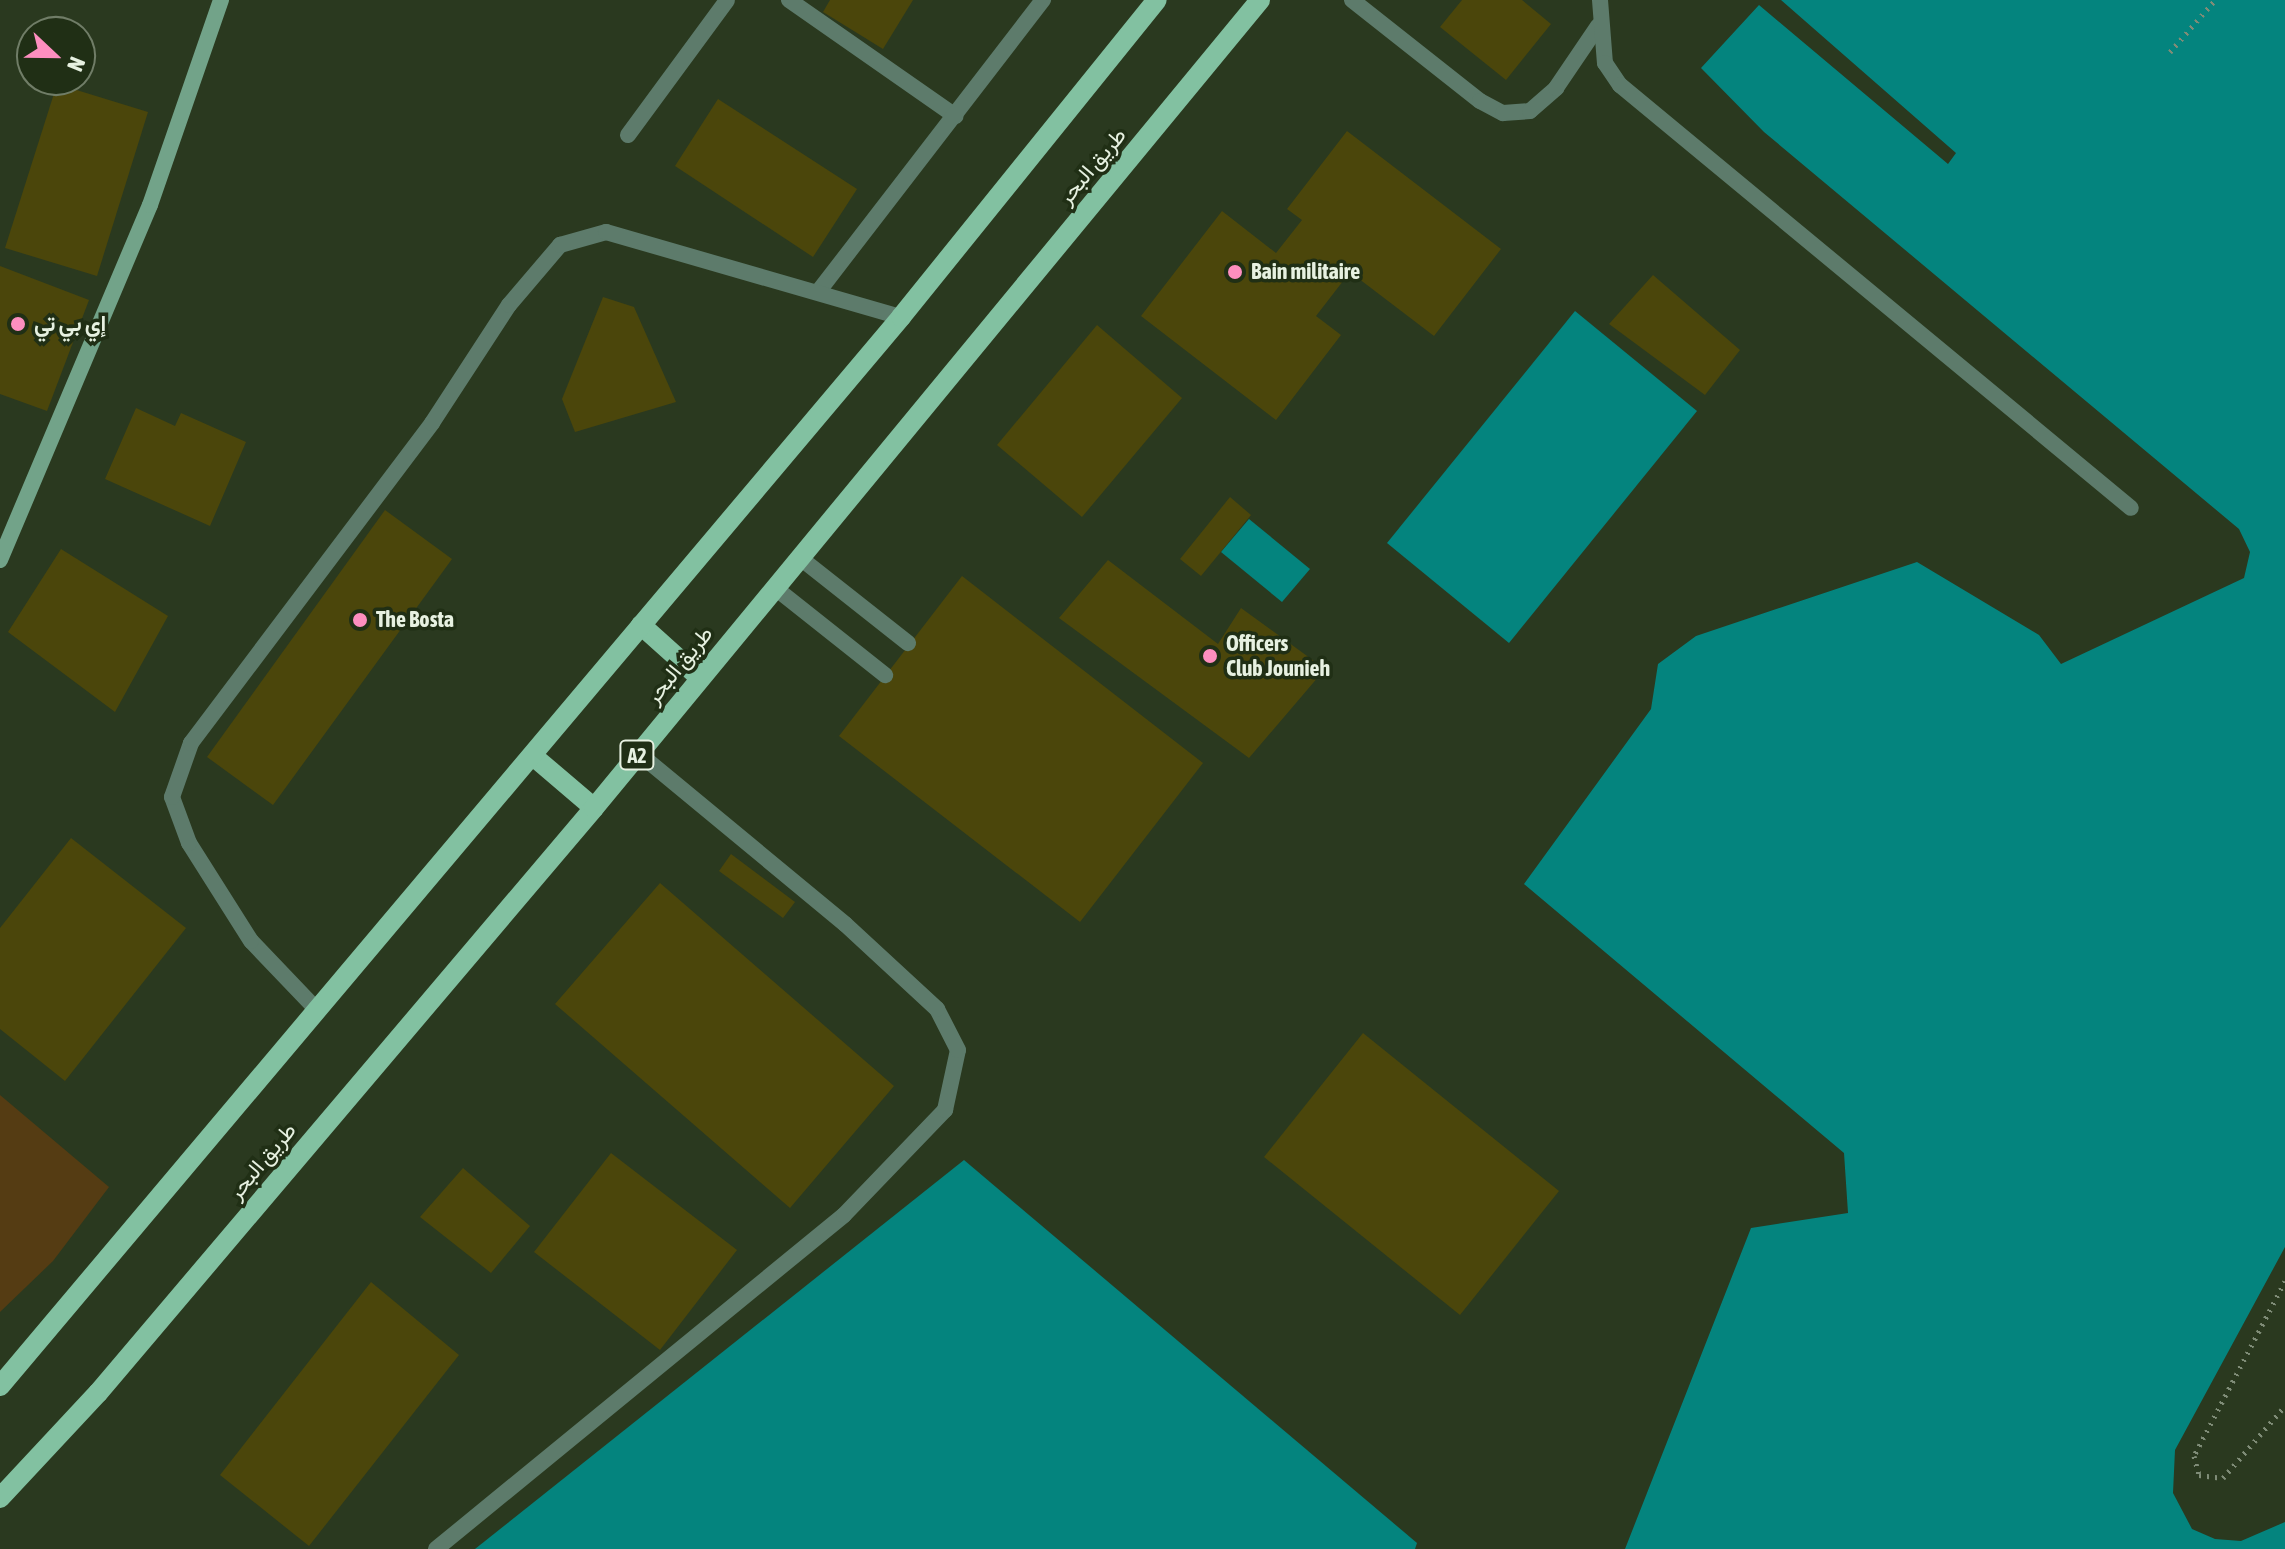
<!DOCTYPE html>
<meta charset="utf-8">
<style>
body{margin:0}
#map{position:relative;width:2285px;height:1549px;overflow:hidden;background:#2a391f;font-family:"Asap Condensed",Vazirmatn,sans-serif}
div>[style]{position:absolute}
[style*='--x']{left:calc(var(--x)*1px);top:calc(var(--y)*1px);width:calc(var(--w)*1px);rotate:calc(var(--a)*1deg)}
.green>*{inset:0;background:#553c13}
.water>*{inset:0;background:#04847e}
.building>*{inset:0;background:#4b460b}
.path>*{height:5px;margin-top:-2.5px;transform-origin:0;background:repeating-linear-gradient(90deg,#7f8c77 0 2px,transparent 0 8px)}
.lane>*{height:16px;margin:-8px;padding:0 8px;transform-origin:8px;border-radius:8px;background:#5d7b6b}
.street>*{height:16px;margin:-8px;padding:0 8px;transform-origin:8px;border-radius:8px;background:#5d7b6b}
.secondary>*{height:16px;margin:-8px;padding:0 8px;transform-origin:8px;border-radius:8px;background:#72a389}
.primary>*{height:20px;margin:-10px;padding:0 10px;transform-origin:10px;border-radius:10px;background:#82c1a1}
.dots>*{width:22px;height:22px;translate:-50% -50%;box-sizing:border-box;border:4px solid #202f15;border-radius:50%}
span{translate:-50% -50%;white-space:nowrap;text-align:center;line-height:1.15;-webkit-text-stroke:7px #202f15;paint-order:stroke}
.shield-label span{padding:2px 6px;background:#202f15;border:2px solid;border-radius:6px;-webkit-text-stroke-width:0}
.shield-label{font-size:20px;color:#e7f1e1;font-weight:700}
.street-label{font-size:22px;color:#e7f1e1}
.poi-label{font-size:22px;color:#e7f1e1;font-weight:700}
.left{translate:0 -50%;text-align:left}
.north{position:absolute;left:16px;top:16px;width:80px;height:80px;box-sizing:border-box;background:#202f15;border:2px solid #707d67;border-radius:50%;rotate:112deg;font-size:22px;font-weight:700;line-height:32px;text-align:center;color:#e7f1e1}
.north::after{content:'';display:block;margin:auto;width:28px;height:36px;background:#fd8ebf;clip-path:polygon(50% 0,100% 100%,50% 72%,0 100%)}
</style>
<div id="map">
<div class="green">
<div style="clip-path:polygon(0 1095px,109px 1187px,53px 1261px,0 1312px)"></div>
</div>
<div class="water">
<div style="clip-path:polygon(1781px 0,2285px 0,2285px 1247px,2175px 1450px,2173px 1493px,2192px 1529px,2215px 1539px,2241px 1541px,2285px 1522px,2285px 1549px,1625px 1549px,1751px 1228px,1848px 1213px,1844px 1153px,1524px 884px,1651px 709px,1658px 664px,1696px 636px,1917px 562px,2039px 635px,2061px 664px,2244px 578px,2250px 552px,2239px 529px,1764px 132px,1701px 68px,1759px 5px,1948px 164px,1956px 153px)"></div>
<div style="clip-path:polygon(1575px 311px,1697px 411px,1509px 643px,1387px 543px)"></div>
<div style="clip-path:polygon(1249px 519px,1310px 569px,1282px 602px,1221px 552px)"></div>
<div style="clip-path:polygon(964px 1160px,1417px 1543px,1415px 1549px,475px 1549px)"></div>
</div>
<div class="building">
<div style="clip-path:polygon(830px 0,913px 0,883px 49px,823px 12px)"></div>
<div style="clip-path:polygon(1462px 0,1522px 0,1551px 24px,1506px 80px,1440px 27px)"></div>
<div style="clip-path:polygon(57px 84px,148px 112px,97px 276px,5px 248px)"></div>
<div style="clip-path:polygon(718px 99px,857px 189px,813px 257px,675px 166px)"></div>
<div style="clip-path:polygon(1347px 131px,1501px 249px,1434px 336px,1350px 272px,1316px 316px,1341px 335px,1276px 420px,1141px 316px,1222px 211px,1276px 253px,1302px 220px,1287px 209px)"></div>
<div style="clip-path:polygon(0 266px,89px 300px,47px 411px,0 394px)"></div>
<div style="clip-path:polygon(1653px 275px,1740px 350px,1705px 395px,1609px 324px)"></div>
<div style="clip-path:polygon(603px 297px,634px 307px,676px 402px,575px 432px,562px 399px)"></div>
<div style="clip-path:polygon(1097px 325px,1182px 398px,1082px 517px,997px 445px)"></div>
<div style="clip-path:polygon(136px 408px,175px 426px,181px 413px,246px 442px,210px 526px,105px 479px)"></div>
<div style="clip-path:polygon(1230px 497px,1251px 515px,1201px 576px,1180px 559px)"></div>
<div style="clip-path:polygon(385px 510px,452px 559px,273px 805px,207px 757px)"></div>
<div style="clip-path:polygon(61px 549px,168px 616px,115px 712px,8px 632px)"></div>
<div style="clip-path:polygon(1108px 560px,1218px 644px,1241px 608px,1325px 669px,1249px 758px,1059px 618px)"></div>
<div style="clip-path:polygon(962px 576px,1203px 763px,1080px 922px,839px 736px)"></div>
<div style="clip-path:polygon(71px 838px,186px 928px,65px 1081px,0 1029px,0 928px)"></div>
<div style="clip-path:polygon(731px 854px,795px 902px,783px 918px,719px 871px)"></div>
<div style="clip-path:polygon(660px 883px,894px 1086px,790px 1208px,555px 1004px)"></div>
<div style="clip-path:polygon(1363px 1033px,1559px 1191px,1460px 1315px,1264px 1157px)"></div>
<div style="clip-path:polygon(611px 1153px,737px 1250px,660px 1350px,534px 1252px)"></div>
<div style="clip-path:polygon(463px 1168px,530px 1226px,491px 1273px,420px 1217px)"></div>
<div style="clip-path:polygon(371px 1282px,459px 1355px,309px 1546px,220px 1475px)"></div>
</div>
<div class="path">
<div style="--x:2170;--y:52;--w:69;--a:-49.1"></div>
<div style="--x:2285;--y:1281;--w:197;--a:117.5"></div>
<div style="--x:2194;--y:1456;--w:20;--a:75"></div>
<div style="--x:2199;--y:1475;--w:24;--a:7"></div>
<div style="--x:2223;--y:1478;--w:95;--a:-49.3"></div>
</div>
<div class="lane">
<div style="--x:789;--y:0;--w:203;--a:34.9"></div>
<div style="--x:1352;--y:0;--w:163;--a:38.3"></div>
<div style="--x:1480;--y:101;--w:26;--a:28"></div>
<div style="--x:1503;--y:113;--w:27;--a:-4"></div>
<div style="--x:1530;--y:111;--w:35;--a:-41"></div>
<div style="--x:1556;--y:88;--w:75;--a:-55.9"></div>
<div style="--x:1600;--y:0;--w:63;--a:85.5"></div>
<div style="--x:1605;--y:63;--w:27;--a:56"></div>
<div style="--x:1620;--y:85;--w:663;--a:39.62"></div>
<div style="--x:628;--y:135;--w:167;--a:-53.7"></div>
<div style="--x:818;--y:292;--w:369;--a:-52.4"></div>
<div style="--x:799;--y:557;--w:139;--a:38.3"></div>
<div style="--x:774;--y:587;--w:142;--a:38.4"></div>
<div style="--x:436;--y:1549;--w:527;--a:-39.3"></div>
<div style="--x:844;--y:1215;--w:146;--a:-46.1"></div>
<div style="--x:945;--y:1110;--w:61;--a:-77.8"></div>
<div style="--x:958;--y:1050;--w:46;--a:-117.1"></div>
<div style="--x:937;--y:1009;--w:125;--a:-137.3"></div>
<div style="--x:845;--y:924;--w:268;--a:-140.4"></div>
</div>
<div class="street">
<div style="--x:317;--y:1010;--w:95;--a:-133.7"></div>
<div style="--x:251;--y:941;--w:116;--a:-122.3"></div>
<div style="--x:189;--y:843;--w:49;--a:-110.3"></div>
<div style="--x:172;--y:797;--w:57;--a:-70.6"></div>
<div style="--x:191;--y:743;--w:401;--a:-53"></div>
<div style="--x:432;--y:423;--w:141;--a:-56.9"></div>
<div style="--x:509;--y:305;--w:79;--a:-49.6"></div>
<div style="--x:560;--y:245;--w:48;--a:-15.8"></div>
<div style="--x:606;--y:232;--w:307;--a:16.1"></div>
</div>
<div class="secondary">
<div style="--x:0;--y:560;--w:385;--a:-67.1"></div>
<div style="--x:150;--y:205;--w:217;--a:-70.9"></div>
</div>
<div class="primary">
<div style="--x:641;--y:625;--w:78;--a:41.9"></div>
<div style="--x:533;--y:756;--w:80;--a:40.4"></div>
<div style="--x:0;--y:1386;--w:1398;--a:-49.87"></div>
<div style="--x:901;--y:317;--w:407;--a:-51.1"></div>
<div style="--x:0;--y:1498;--w:144;--a:-47"></div>
<div style="--x:98;--y:1393;--w:767;--a:-49.71"></div>
<div style="--x:594;--y:808;--w:1047;--a:-50.5"></div>
</div>
<div class="dots">
<div style="left:1235px;top:272px;background:#fd8ebf"></div>
<div style="left:18px;top:324px;background:#fd8ebf"></div>
<div style="left:360px;top:620px;background:#fd8ebf"></div>
<div style="left:1210px;top:656px;background:#fd8ebf"></div>
</div>
<div class="shield-label">
<span style="left:637px;top:755px">A2</span>
</div>
<div class="street-label">
<span style="left:1092px;top:166px;rotate:-50deg">طريق البحر</span>
<span style="left:679px;top:665px;rotate:-51deg">طريق البحر</span>
<span style="left:262px;top:1161px;rotate:-50deg">طريق البحر</span>
</div>
<div class="poi-label">
<span class="left" style="left:1251px;top:272px">Bain militaire</span>
<span class="left" style="left:34px;top:324px">إي بي تي</span>
<span class="left" style="left:376px;top:620px">The Bosta</span>
<span class="left" style="left:1226px;top:656px">Officers<br>Club Jounieh</span>
</div>
<div class="north">N</div>
</div>
